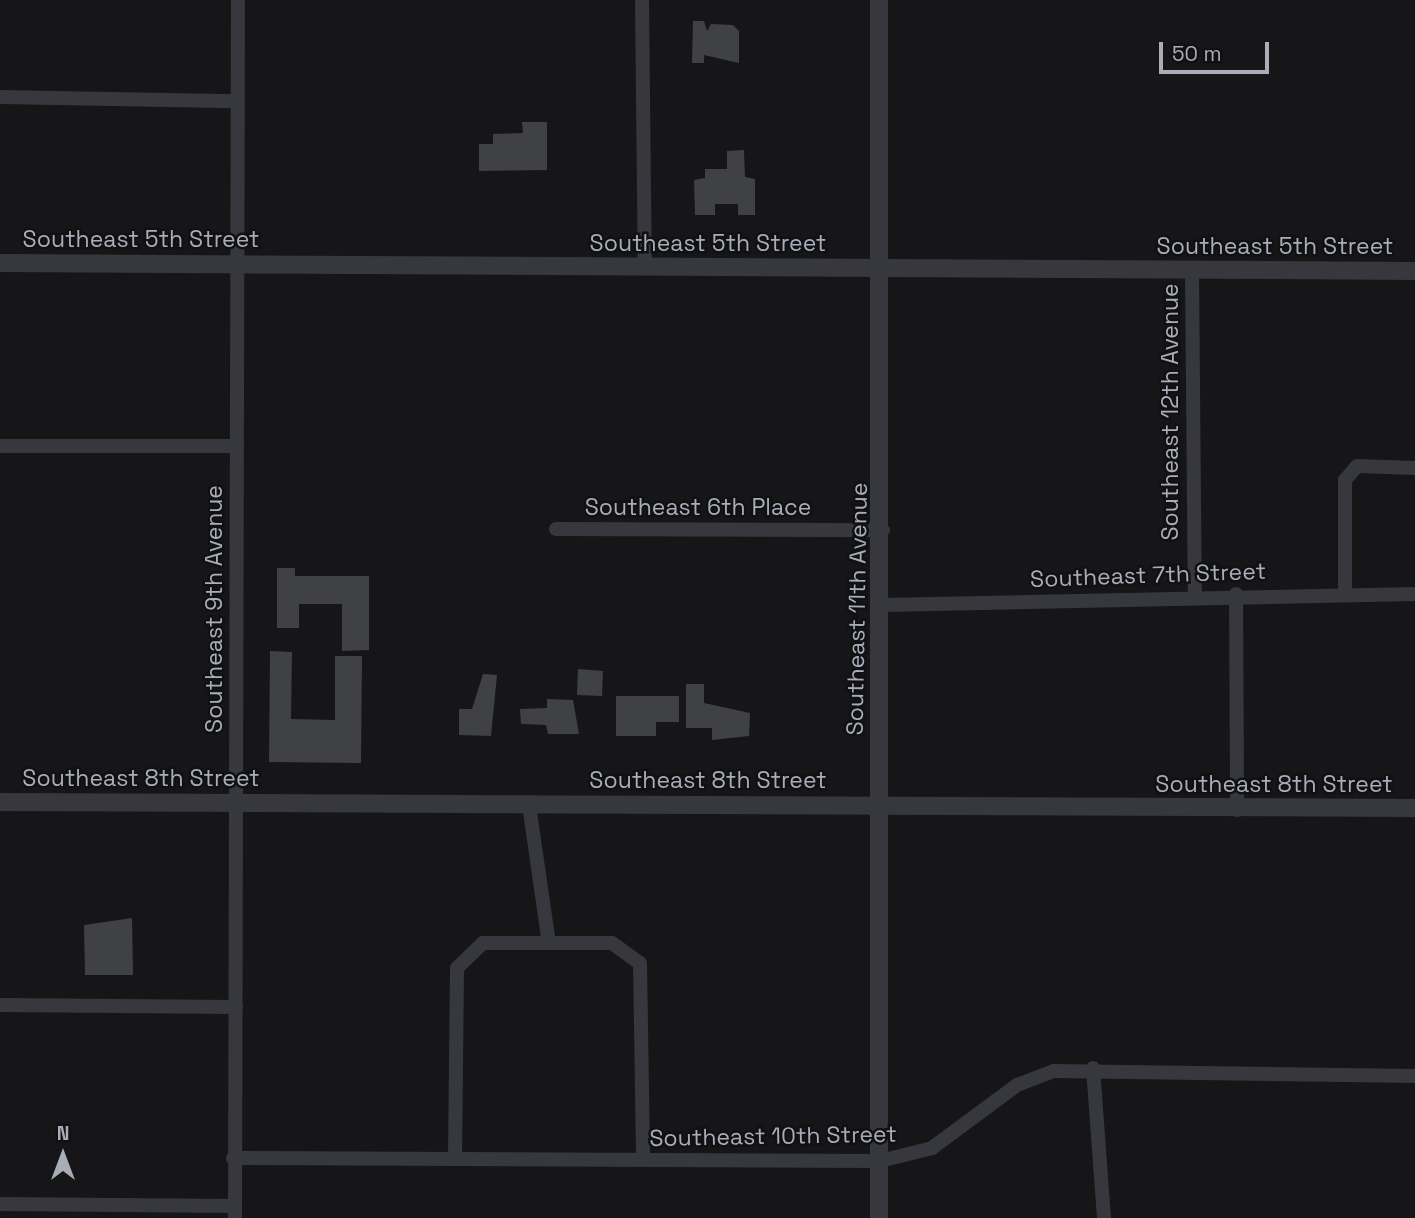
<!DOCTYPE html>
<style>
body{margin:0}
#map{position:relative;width:1415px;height:1218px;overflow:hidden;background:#161618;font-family:"Space Grotesk",sans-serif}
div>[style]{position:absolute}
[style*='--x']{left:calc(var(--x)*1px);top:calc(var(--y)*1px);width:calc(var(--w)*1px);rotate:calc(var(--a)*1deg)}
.building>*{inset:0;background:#404145}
.minor>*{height:14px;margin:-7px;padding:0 7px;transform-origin:7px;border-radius:7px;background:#37383d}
.tertiary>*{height:18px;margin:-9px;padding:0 9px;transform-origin:9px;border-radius:9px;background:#37383d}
span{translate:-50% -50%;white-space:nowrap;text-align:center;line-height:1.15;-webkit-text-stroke:5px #111113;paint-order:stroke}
.street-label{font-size:23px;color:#a8adb8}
.north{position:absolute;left:28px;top:1120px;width:70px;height:70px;-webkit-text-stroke:5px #111113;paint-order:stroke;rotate:0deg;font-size:19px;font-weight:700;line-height:28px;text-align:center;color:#a8adb8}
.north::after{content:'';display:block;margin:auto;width:24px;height:32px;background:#a8adb8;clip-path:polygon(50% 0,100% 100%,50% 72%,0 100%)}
.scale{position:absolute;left:1159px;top:42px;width:110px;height:32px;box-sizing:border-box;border:4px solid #a8adb8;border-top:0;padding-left:9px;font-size:21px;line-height:24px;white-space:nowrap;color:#a8adb8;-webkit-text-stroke:5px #111113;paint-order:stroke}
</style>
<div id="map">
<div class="building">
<div style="clip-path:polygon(693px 21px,704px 21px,707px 31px,711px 24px,733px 25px,739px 31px,739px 63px,704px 55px,704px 63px,692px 63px)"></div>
<div style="clip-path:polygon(522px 122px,547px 122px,547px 170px,479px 171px,479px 144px,493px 144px,493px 134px,523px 133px)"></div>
<div style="clip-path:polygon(744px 150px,745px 177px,755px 179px,755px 215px,738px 215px,738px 204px,715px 204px,715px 215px,695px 215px,694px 180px,705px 178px,705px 169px,727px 169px,727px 151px)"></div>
<div style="clip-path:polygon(277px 568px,295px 568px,295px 576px,369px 576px,369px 650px,342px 651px,342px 604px,299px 604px,299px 628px,277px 628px)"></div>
<div style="clip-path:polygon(270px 651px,292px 652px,291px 719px,335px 720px,335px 656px,362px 656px,361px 763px,269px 762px)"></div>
<div style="clip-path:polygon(578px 669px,603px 671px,602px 696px,577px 695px)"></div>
<div style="clip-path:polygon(483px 674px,497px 675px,491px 736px,459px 735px,459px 709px,472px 709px)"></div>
<div style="clip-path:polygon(686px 684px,704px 684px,704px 703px,750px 713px,749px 736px,712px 740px,712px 728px,686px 728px)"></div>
<div style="clip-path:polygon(616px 696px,679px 696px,679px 722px,656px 722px,656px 736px,616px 736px)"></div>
<div style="clip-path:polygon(547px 699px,573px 700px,579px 734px,548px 734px,546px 725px,521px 724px,520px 709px,547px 708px)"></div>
<div style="clip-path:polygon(132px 918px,133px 975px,85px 975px,84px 925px)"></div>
</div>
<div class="minor">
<div style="--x:642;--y:0;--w:268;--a:89.4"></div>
<div style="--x:0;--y:97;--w:237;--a:1"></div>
<div style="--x:1192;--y:271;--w:324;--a:89.5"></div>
<div style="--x:0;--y:446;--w:237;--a:0"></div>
<div style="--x:556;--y:529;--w:327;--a:0.2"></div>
<div style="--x:1236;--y:594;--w:216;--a:89.7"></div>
<div style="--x:1345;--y:594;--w:114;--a:-90"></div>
<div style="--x:1345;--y:480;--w:18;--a:-49"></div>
<div style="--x:1357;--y:466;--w:58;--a:2"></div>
<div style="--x:883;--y:605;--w:532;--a:-1.18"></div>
<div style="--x:529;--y:805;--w:139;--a:81.8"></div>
<div style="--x:549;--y:943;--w:63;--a:0"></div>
<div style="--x:612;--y:943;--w:34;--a:36"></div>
<div style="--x:640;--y:963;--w:197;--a:89.1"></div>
<div style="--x:0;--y:1005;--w:236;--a:0.5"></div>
<div style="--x:1093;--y:1068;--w:150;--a:85.8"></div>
<div style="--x:233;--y:1158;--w:647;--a:0.27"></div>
<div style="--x:880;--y:1161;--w:54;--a:-14"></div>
<div style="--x:932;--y:1148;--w:106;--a:-36.5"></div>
<div style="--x:1017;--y:1085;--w:40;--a:-21"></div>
<div style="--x:1054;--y:1071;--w:361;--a:0.8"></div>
<div style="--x:455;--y:1159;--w:191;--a:-89.4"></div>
<div style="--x:457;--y:968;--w:36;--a:-44"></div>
<div style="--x:483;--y:943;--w:66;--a:0"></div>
<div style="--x:0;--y:1204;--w:235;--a:0.5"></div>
<div style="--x:235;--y:1218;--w:1218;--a:-89.86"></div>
</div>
<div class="tertiary">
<div style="--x:0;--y:263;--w:1415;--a:0.32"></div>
<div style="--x:0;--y:802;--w:1415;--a:0.24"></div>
<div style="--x:879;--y:1218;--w:1218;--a:-90"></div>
</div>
<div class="street-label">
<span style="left:141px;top:239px">Southeast 5th Street</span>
<span style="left:708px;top:243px">Southeast 5th Street</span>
<span style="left:1275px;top:246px">Southeast 5th Street</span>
<span style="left:1170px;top:412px;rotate:-90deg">Southeast 12th Avenue</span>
<span style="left:698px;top:507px">Southeast 6th Place</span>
<span style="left:1148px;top:575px;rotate:-2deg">Southeast 7th Street</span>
<span style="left:214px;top:609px;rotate:-90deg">Southeast 9th Avenue</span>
<span style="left:857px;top:609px;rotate:-89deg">Southeast 11th Avenue</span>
<span style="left:141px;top:778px">Southeast 8th Street</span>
<span style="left:708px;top:780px">Southeast 8th Street</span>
<span style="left:1274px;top:784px">Southeast 8th Street</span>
<span style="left:773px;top:1136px;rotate:-1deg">Southeast 10th Street</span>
</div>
<div class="north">N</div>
<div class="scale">50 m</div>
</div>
